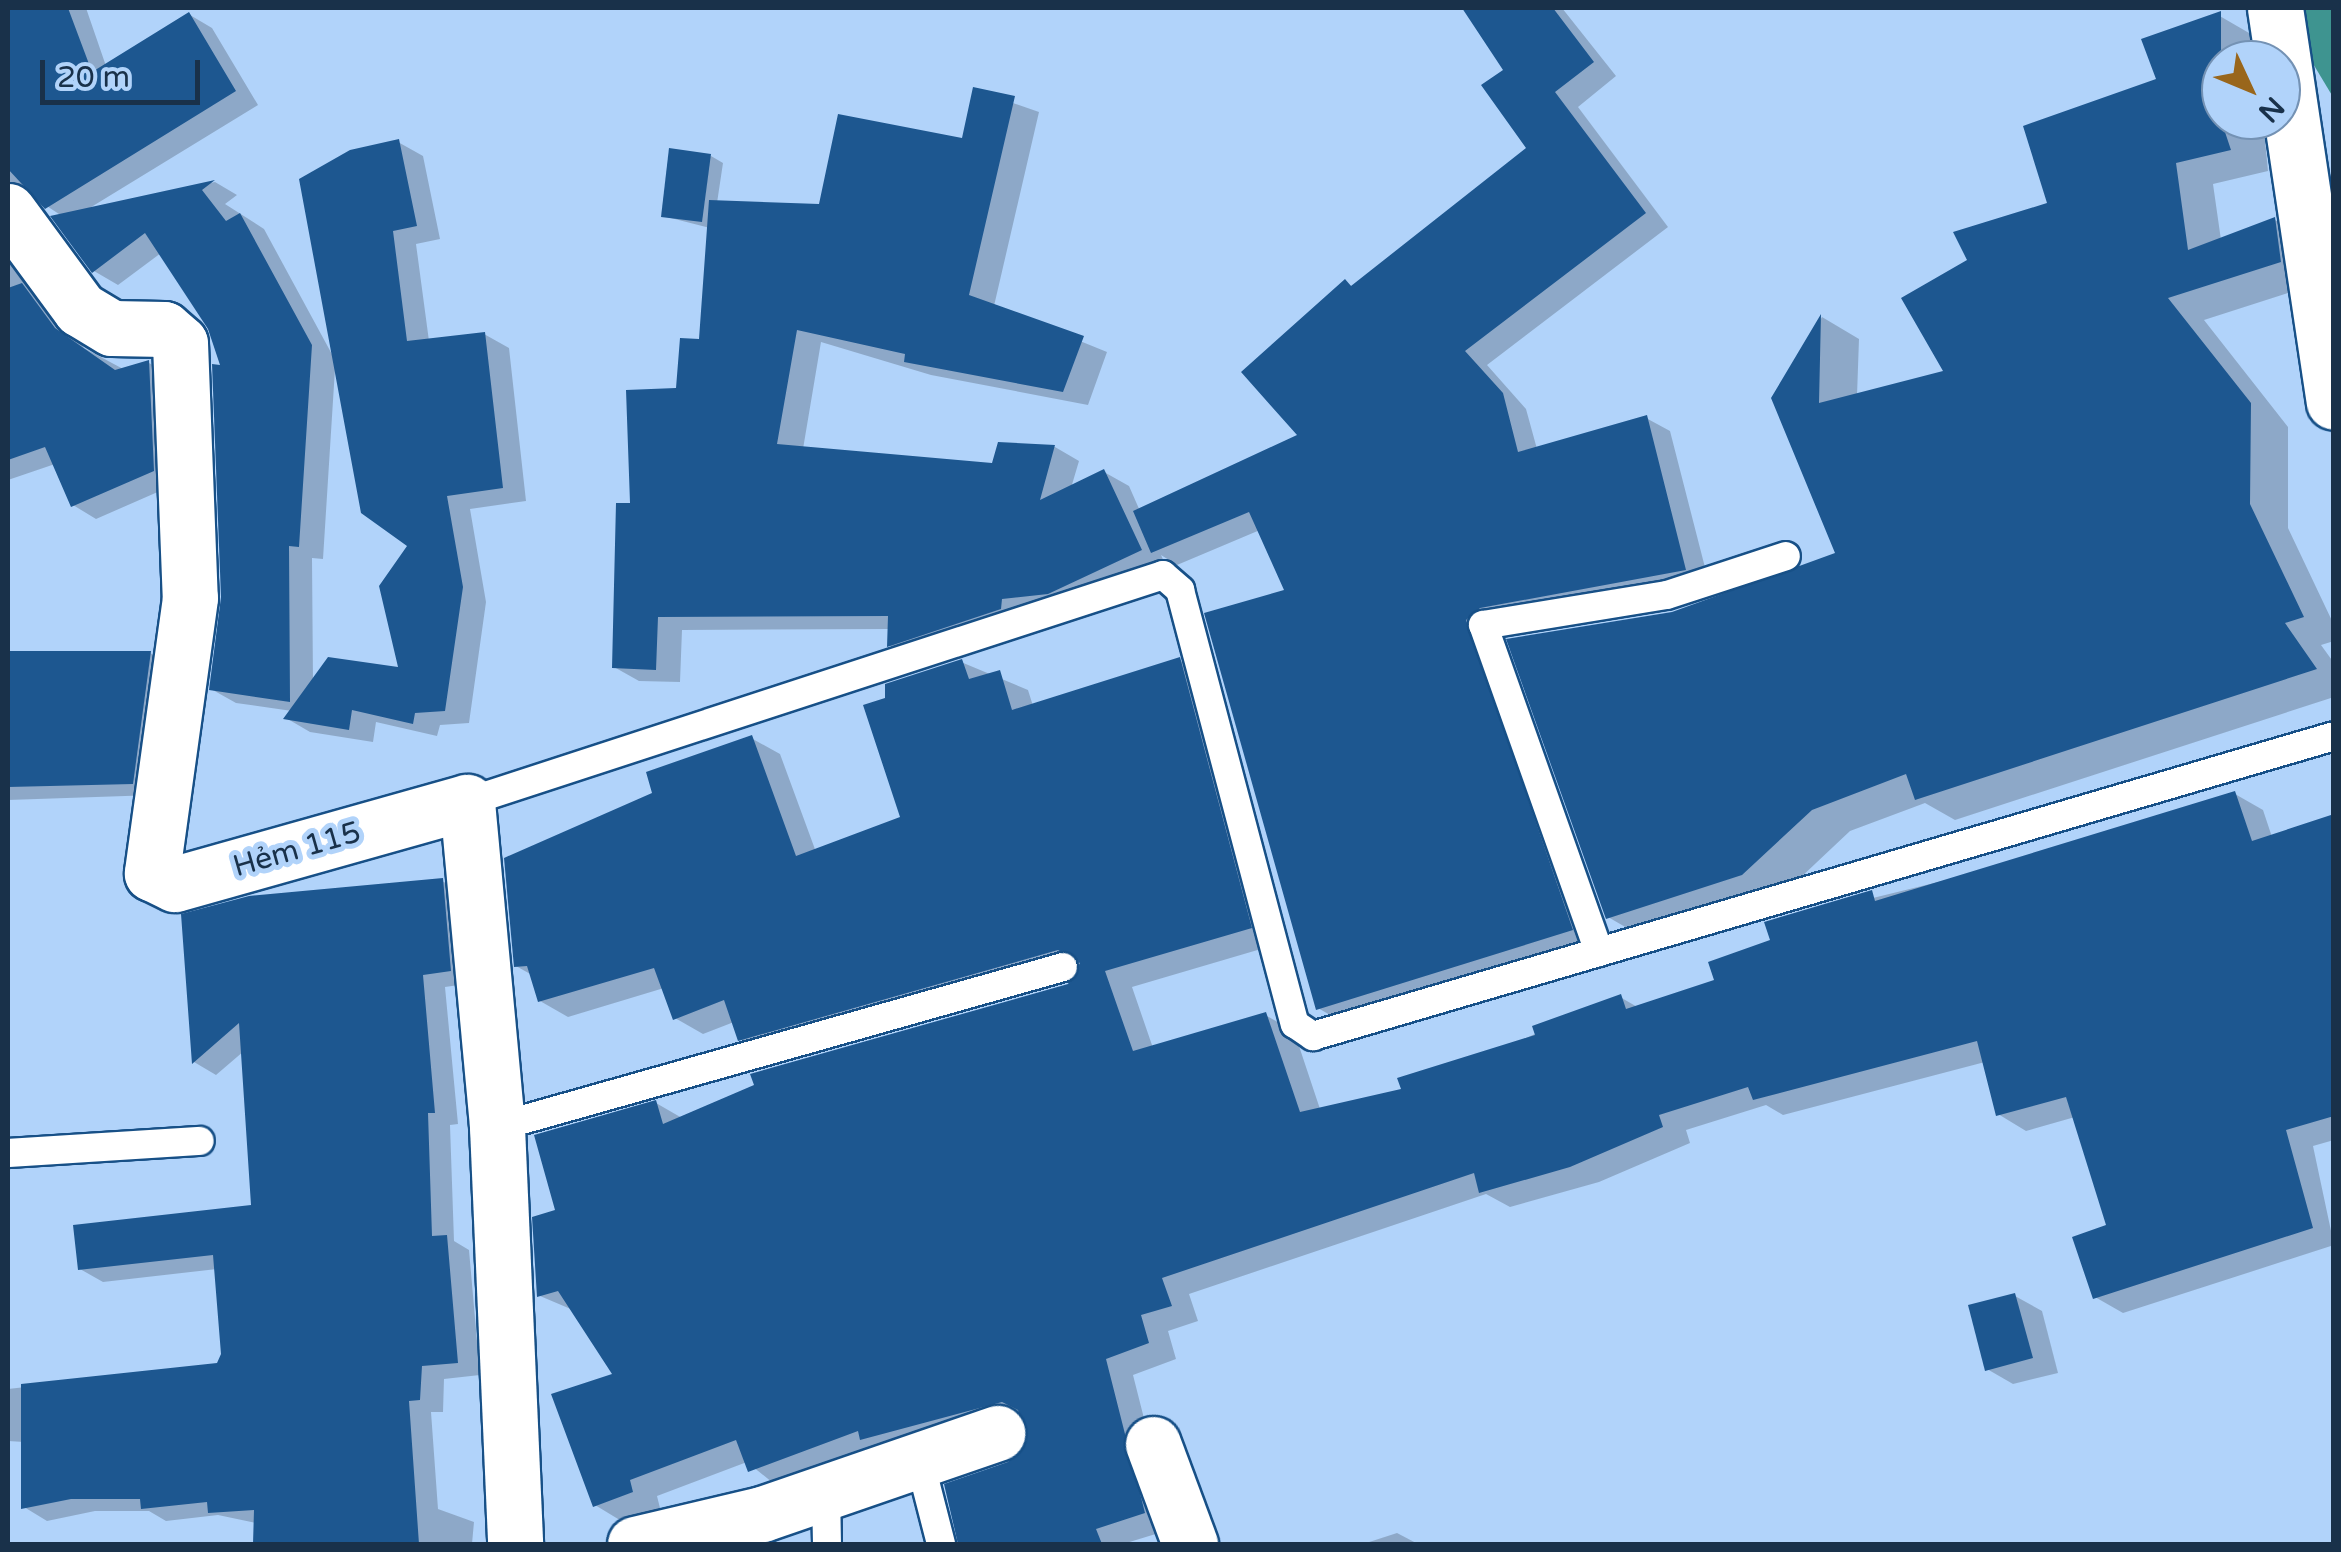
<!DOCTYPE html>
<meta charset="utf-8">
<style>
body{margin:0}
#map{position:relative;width:2341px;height:1552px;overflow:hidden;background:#b1d3fa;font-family:"Varela Round",sans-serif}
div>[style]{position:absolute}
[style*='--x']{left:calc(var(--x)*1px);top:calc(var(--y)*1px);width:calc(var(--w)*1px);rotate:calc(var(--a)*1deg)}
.water>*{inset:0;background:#3e9490}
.shadow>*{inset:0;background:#0003}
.building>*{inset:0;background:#1d5790}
.roads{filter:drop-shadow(2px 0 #175087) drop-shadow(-2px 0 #175087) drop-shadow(0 2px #175087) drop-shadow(0 -2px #175087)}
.service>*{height:28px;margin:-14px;padding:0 14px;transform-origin:14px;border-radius:14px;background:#fff}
.minor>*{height:55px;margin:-27.5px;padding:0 27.5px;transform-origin:27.5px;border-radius:27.5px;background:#fff}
.tertiary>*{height:55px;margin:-27.5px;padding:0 27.5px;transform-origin:27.5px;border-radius:27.5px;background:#fff}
span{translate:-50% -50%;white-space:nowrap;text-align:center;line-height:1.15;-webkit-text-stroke:10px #b1d3fa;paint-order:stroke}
.street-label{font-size:30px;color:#19314a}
.frame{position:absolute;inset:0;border:10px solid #19314a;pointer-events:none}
.north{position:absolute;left:2201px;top:40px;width:100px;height:100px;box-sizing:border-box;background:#b1d3fa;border:2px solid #7492b4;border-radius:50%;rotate:134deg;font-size:28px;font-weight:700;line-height:40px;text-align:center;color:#19314a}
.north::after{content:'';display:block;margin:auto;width:35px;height:45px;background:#99661b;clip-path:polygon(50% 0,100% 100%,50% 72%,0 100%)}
.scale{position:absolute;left:40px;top:60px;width:160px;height:45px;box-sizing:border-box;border:5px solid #19314a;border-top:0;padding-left:12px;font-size:30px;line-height:35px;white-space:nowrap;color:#19314a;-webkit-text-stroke:8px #b1d3fa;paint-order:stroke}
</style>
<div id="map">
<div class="water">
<div style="clip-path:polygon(2298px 8px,2333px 8px,2333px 97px,2309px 57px)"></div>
</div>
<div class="shadow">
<div style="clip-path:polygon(evenodd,8px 8px,86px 8px,106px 66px,190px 15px,212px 28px,258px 105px,88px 209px,215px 182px,237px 195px,225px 204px,264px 229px,334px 358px,398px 142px,423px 156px,440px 239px,416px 244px,429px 341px,484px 334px,509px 348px,526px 501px,470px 509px,486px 602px,469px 723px,440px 725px,437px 736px,376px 722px,373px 742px,310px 732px,286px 718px,292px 711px,236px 703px,211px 689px,224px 597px,224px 369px,210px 328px,161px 253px,118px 285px,94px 271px,62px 216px,27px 193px,8px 209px,8px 8px,335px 369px,411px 546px,401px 670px,313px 682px,312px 558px,323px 559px,335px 369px)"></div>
<div style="clip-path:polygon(1492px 8px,1562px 8px,1616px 76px,1578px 107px,1668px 227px,1487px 365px,1526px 409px,1537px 449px,1646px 418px,1670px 431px,1709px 583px,1489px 634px,1595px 943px,1342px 1022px,1318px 1008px,1288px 592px,1260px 530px,1177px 565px,1161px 555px,1165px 564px,913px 659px,889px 645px,890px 629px,682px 630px,680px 682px,639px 681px,614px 667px,632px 506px,701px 342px,710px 228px,663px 216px,711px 156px,723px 163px,717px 203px,821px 206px,963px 141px,975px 90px,1039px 112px,994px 306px,1107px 352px,1088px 405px,931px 375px,821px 342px,803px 449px,994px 466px,1000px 445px,1055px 447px,1079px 461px,1071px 488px,1104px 472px,1129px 486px,1140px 511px,1301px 435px,1345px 282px,1353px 287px,1529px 148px,1506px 71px,1473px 20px)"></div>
<div style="clip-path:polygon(2218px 15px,2256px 37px,2258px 60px,2221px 60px,2221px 120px,2263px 120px,2268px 171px,2213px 184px,2221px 240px,2275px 220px,2312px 242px,2319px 283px,2204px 320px,2288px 427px,2288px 528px,2334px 625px,2334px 641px,2321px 645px,2334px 663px,2334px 697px,1955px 820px,1925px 803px,1850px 831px,1781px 896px,1646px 939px,1608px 917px,1673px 614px,1838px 555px,1773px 398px,1822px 317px,1859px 339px,1857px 396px,1947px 373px,1970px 261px,2050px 205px)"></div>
<div style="clip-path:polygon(8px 240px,84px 348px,125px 370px,149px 363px,172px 376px,176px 484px,96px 519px,73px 505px,55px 464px,8px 480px)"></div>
<div style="clip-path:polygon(8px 653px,150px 653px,173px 666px,155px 795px,8px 800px)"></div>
<div style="clip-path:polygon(1179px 660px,1207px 676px,1278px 944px,1132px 987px,1153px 1048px,1265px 1015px,1294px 1031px,1320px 1109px,1404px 1091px,1620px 997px,1639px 1008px,1717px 982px,1773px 941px,1767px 924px,2077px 848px,2235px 794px,2263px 810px,2272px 837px,2334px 816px,2334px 1140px,2313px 1146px,2334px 1245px,2123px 1313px,2095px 1297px,2109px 1227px,2075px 1117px,2026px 1131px,1998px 1114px,1985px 1062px,1783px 1115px,1766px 1105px,1686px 1130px,1690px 1143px,1599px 1182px,1510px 1207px,1486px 1194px,1189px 1294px,1198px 1321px,1168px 1331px,1176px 1359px,1133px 1375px,1172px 1529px,1123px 1544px,958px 1544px,947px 1486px,1022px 1456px,1030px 1438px,1018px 1418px,778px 1487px,747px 1462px,657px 1496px,660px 1508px,623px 1522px,595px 1505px,615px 1375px,573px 1310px,540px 1296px,558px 1211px,656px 1103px,682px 1118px,1069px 986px,1081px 967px,768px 1055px,740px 1039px,734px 1022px,703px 1034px,675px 1018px,664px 988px,568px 1017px,540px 1001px,532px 975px,516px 966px,655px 795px,751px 738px,780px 754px,816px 852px,903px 818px,887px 699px,961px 662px,1028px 690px,1033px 706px)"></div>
<div style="clip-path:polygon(442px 881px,465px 894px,473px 983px,445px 987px,458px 1124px,450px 1125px,454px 1241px,469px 1250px,480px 1375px,444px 1379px,443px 1412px,431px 1412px,438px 1509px,474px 1522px,472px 1544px,255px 1544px,256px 1523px,218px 1515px,166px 1521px,149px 1511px,95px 1511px,47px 1521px,24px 1507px,24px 1442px,8px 1441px,8px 1389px,219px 1365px,224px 1354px,217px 1269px,103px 1282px,80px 1269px,253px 1207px,244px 1051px,216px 1075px,194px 1062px,184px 916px)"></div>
<div style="clip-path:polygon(2015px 1296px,2042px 1311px,2058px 1373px,2013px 1384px,1987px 1369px)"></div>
<div style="clip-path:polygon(1397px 1533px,1418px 1544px,1363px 1544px)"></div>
</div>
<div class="building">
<div style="clip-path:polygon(8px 8px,68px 8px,92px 72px,189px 12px,236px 91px,45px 209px,8px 169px)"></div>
<div style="clip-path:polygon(1462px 8px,1553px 8px,1594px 62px,1555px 92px,1646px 213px,1465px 351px,1503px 393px,1518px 452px,1647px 415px,1686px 570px,1480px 608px,1466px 620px,1573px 930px,1316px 1010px,1204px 613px,1284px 590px,1249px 512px,1151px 553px,1133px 511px,1297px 435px,1241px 372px,1345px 279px,1351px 286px,1526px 148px,1481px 85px,1503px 70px)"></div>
<div style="clip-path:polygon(2221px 11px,2221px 120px,2231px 150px,2176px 163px,2188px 250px,2275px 217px,2281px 262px,2168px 298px,2251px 403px,2250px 504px,2304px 617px,2285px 623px,2317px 669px,1915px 800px,1906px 774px,1812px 810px,1742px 875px,1606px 919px,1506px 639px,1672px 612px,1835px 553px,1771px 398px,1821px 314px,1819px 403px,1943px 371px,1901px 298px,1967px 260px,1953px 232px,2047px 203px,2023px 126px,2156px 79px,2141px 39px)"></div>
<div style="clip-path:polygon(973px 87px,1015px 96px,969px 295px,1084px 336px,1063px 392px,904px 362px,905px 354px,797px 330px,777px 444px,992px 463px,998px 442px,1055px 445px,1040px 500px,1104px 469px,1142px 550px,1048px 594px,1002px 599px,1001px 609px,887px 647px,888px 616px,658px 617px,656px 670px,612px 668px,616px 503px,630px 503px,626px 390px,676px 388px,680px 338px,699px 339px,709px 200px,819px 204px,838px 114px,962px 138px)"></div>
<div style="clip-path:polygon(399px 139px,417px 226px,393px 231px,407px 341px,485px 332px,503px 488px,447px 496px,463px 587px,445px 711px,415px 713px,413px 724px,352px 710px,349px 730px,283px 719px,328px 657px,398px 667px,379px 586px,407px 546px,361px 513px,299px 179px,350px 150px)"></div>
<div style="clip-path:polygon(669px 148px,711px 154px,702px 222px,661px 217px)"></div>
<div style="clip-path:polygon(215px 180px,202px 190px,226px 221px,240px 213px,312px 345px,299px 547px,289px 546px,290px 702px,209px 690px,221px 597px,212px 364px,220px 365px,208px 329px,145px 233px,92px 273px,50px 216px)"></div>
<div style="clip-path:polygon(22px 283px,55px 328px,115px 370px,149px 360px,154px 471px,71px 507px,45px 447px,8px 460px,8px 288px)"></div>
<div style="clip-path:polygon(8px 651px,151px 651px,133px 784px,8px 787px)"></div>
<div style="clip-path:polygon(1180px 657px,1252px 928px,1105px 971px,1133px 1051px,1266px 1012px,1300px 1112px,1401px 1089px,1397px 1078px,1535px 1035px,1532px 1026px,1621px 994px,1626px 1009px,1714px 980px,1708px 962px,1770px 940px,1764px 922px,1872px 890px,1875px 901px,2235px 791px,2252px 841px,2334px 814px,2334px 1116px,2286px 1130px,2313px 1228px,2093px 1299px,2072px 1237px,2106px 1225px,2066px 1097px,1996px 1116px,1977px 1041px,1753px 1100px,1748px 1087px,1659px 1115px,1663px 1127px,1570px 1167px,1479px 1193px,1474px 1173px,1162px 1278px,1172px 1306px,1141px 1315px,1149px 1343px,1106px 1359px,1145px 1513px,1096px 1529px,1102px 1544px,958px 1544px,944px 1484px,1008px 1462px,1027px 1440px,1018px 1410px,1002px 1402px,860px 1440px,858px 1431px,748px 1472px,736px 1440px,630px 1480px,633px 1492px,593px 1507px,551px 1394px,612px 1374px,558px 1291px,537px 1297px,532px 1217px,555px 1210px,534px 1135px,656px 1100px,663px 1124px,754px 1085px,750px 1074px,1068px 984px,1080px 963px,1058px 950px,738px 1041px,724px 1000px,673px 1020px,654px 968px,538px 1002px,527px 966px,514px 967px,504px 858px,652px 793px,646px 772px,752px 735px,796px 856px,900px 817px,863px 705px,885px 698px,885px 684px,962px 659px,969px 679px,1000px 670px,1012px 710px)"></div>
<div style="clip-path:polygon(443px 878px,451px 971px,423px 975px,435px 1113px,428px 1113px,432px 1236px,447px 1235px,458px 1363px,422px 1366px,420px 1400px,409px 1401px,419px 1544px,253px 1544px,254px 1510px,208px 1513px,207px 1502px,141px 1509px,140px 1499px,71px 1499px,21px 1509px,21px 1384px,217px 1363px,221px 1354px,213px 1255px,78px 1270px,73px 1225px,251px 1205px,239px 1023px,192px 1064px,181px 914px,249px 896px)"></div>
<div style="clip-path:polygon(2015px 1293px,2033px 1358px,1985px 1371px,1968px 1305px)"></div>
</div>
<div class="roads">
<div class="service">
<div style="--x:467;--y:802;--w:732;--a:-18.06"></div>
<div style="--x:1163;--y:575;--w:23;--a:41"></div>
<div style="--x:1180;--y:590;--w:449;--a:75.2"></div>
<div style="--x:1295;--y:1024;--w:22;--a:34"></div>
<div style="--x:1313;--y:1036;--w:1064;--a:-16.37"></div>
<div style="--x:1599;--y:952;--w:347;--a:-109.5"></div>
<div style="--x:1483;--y:625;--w:186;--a:-9.3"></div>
<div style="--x:1667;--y:595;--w:125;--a:-18.1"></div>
<div style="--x:497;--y:1127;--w:588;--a:-15.78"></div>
<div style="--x:8;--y:1153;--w:192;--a:-3.6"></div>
<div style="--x:920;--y:1462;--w:85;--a:75.6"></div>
<div style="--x:826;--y:1492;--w:52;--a:88.9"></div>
</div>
<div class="minor">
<div style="--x:8;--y:211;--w:122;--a:53.7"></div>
<div style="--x:80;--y:309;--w:37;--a:31"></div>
<div style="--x:112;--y:328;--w:52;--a:1.1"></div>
<div style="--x:164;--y:329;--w:21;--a:41"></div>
<div style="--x:180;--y:343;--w:255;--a:87.8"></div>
<div style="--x:190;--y:598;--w:278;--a:97.9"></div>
<div style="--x:152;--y:873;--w:25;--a:26"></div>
<div style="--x:175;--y:884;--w:303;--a:-15.7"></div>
<div style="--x:467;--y:802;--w:326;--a:84.7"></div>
<div style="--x:497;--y:1127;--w:417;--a:87.5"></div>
<div style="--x:1153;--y:1444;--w:107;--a:69.7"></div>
<div style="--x:635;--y:1544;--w:130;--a:-13.3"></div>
<div style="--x:762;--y:1514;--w:249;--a:-19"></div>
</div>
<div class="tertiary">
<div style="--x:2275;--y:8;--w:398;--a:81.5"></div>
</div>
</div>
<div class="street-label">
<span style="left:297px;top:850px;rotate:-16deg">Hẻm 115</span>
</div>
<div class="frame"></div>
<div class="north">N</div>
<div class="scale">20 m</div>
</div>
